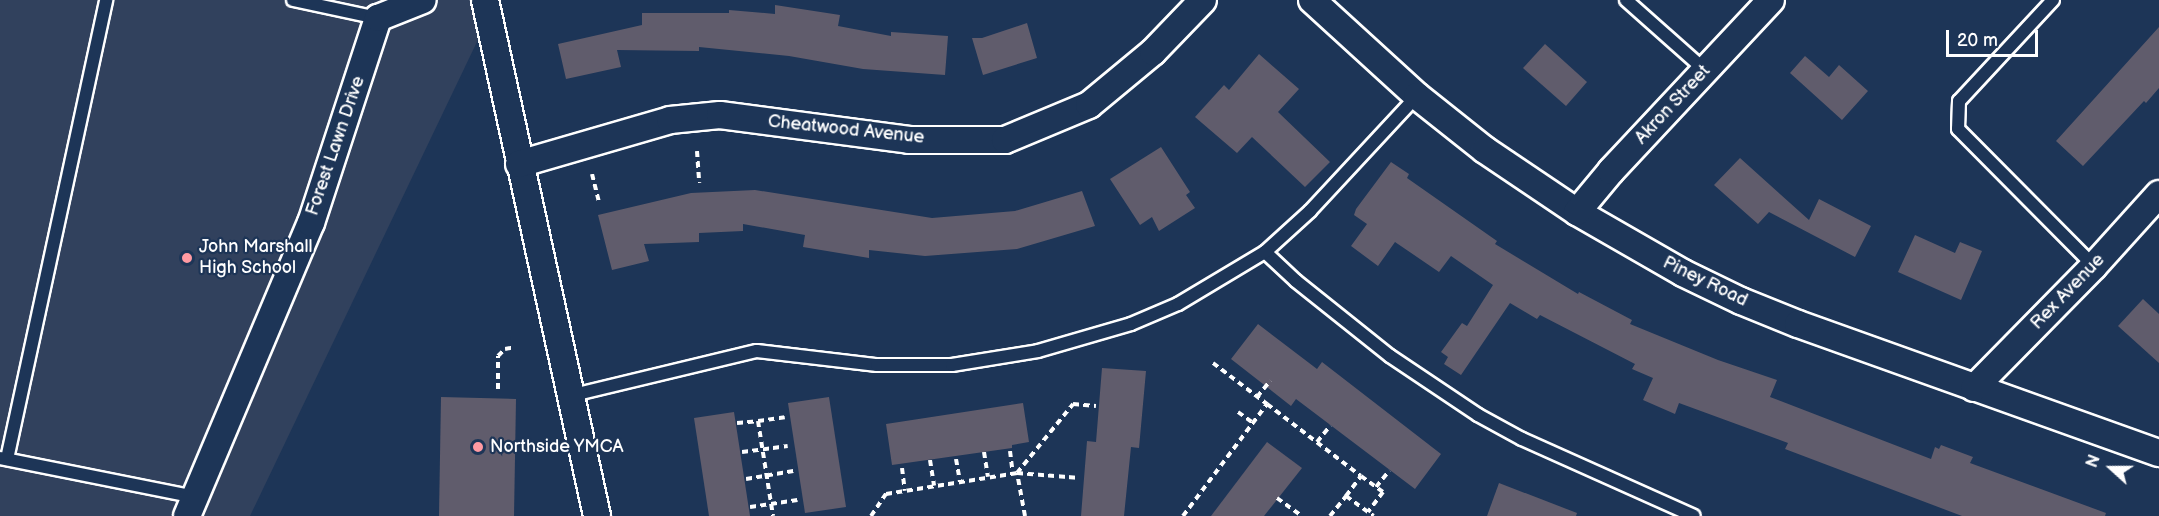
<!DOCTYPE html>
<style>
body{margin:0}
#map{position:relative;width:2159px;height:516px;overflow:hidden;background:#1d3557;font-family:"Balsamiq Sans",sans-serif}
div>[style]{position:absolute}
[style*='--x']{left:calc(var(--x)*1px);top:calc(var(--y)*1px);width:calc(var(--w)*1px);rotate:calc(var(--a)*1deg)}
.built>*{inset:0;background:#31415d}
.building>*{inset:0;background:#605c6c}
.path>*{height:4px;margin-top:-2px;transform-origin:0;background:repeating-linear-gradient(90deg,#fff 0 6px,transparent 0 10.5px)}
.roads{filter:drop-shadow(2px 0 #fff) drop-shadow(-2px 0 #fff) drop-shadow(0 2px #fff) drop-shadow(0 -2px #fff)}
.service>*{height:12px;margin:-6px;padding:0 6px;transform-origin:6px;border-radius:6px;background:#1d3557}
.minor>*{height:26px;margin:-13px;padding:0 13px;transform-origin:13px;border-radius:13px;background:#1d3557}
.dots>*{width:16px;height:16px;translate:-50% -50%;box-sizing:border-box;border:3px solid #1d3557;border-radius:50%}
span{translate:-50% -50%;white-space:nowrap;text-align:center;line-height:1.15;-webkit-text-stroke:4.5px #1d3557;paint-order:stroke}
.street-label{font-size:18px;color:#fff}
.poi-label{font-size:18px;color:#fff}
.left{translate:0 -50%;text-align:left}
.north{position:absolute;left:2081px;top:438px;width:60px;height:60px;-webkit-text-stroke:4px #1d3557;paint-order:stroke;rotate:291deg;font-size:16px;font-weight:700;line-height:24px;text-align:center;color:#fff}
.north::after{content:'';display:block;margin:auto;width:21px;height:27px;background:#fff;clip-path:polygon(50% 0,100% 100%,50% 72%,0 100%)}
.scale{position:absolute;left:1946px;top:30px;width:92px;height:27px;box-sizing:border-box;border:3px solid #fff;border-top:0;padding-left:8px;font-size:18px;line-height:21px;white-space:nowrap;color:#fff;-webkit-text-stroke:4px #1d3557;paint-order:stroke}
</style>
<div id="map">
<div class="built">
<div style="clip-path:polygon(0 0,497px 0,250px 516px,0 516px)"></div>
</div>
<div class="building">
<div style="clip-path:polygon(775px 5px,840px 15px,838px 26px,891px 36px,891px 32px,948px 36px,945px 75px,863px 69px,789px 56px,699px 47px,699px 51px,617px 50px,621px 67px,566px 79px,558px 44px,642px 25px,642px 13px,729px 13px,729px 10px,775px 14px)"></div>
<div style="clip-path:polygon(1027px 23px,1037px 58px,983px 75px,972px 38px,982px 38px)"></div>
<div style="clip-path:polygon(2159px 27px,2159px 88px,2146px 103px,2144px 101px,2083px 166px,2056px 141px)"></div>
<div style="clip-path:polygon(1545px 44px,1587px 82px,1566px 106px,1523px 68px)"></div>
<div style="clip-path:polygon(1259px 54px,1299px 89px,1278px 112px,1330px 162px,1305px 187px,1252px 137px,1237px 153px,1195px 117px,1224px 85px,1229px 90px)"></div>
<div style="clip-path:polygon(1805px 56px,1829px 77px,1839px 65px,1868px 91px,1842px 120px,1790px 73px)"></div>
<div style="clip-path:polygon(1161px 147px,1190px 192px,1186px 195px,1195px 208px,1159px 231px,1152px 217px,1140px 225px,1110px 179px)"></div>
<div style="clip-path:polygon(1740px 158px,1809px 220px,1819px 199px,1871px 226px,1855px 257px,1769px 212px,1758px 224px,1714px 185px)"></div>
<div style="clip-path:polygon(1391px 162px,1409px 174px,1407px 178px,1497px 241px,1495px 244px,1578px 294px,1579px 292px,1632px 320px,1630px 324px,1718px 360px,1777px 380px,1770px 397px,1931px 459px,1935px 447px,1939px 449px,1941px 445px,1973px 457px,1970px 463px,2106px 513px,2105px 516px,1962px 516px,1785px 449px,1788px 443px,1679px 403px,1675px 414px,1643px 400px,1653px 378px,1632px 369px,1635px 364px,1540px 315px,1537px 319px,1510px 303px,1461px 375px,1444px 364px,1448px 357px,1441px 352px,1462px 323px,1467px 326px,1493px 285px,1451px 256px,1439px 272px,1395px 242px,1378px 266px,1351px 246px,1367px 224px,1354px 215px,1356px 209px)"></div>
<div style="clip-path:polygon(755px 190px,932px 218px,1015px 211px,1082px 191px,1095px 226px,1017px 249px,925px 256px,869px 250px,869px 258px,803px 247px,805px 235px,743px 224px,743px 231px,699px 233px,699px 242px,644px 244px,649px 261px,612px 270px,598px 215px,691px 193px)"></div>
<div style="clip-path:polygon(1915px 235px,1955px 253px,1960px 242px,1982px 251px,1961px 300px,1898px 272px)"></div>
<div style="clip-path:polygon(2143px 299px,2159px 314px,2159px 363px,2118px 326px)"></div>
<div style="clip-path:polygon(1258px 324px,1317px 369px,1322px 362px,1441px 454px,1415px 489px,1296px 399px,1291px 406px,1231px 359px)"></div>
<div style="clip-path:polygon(1102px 368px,1146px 371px,1139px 448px,1131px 447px,1124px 516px,1081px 516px,1087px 441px,1096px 442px)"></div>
<div style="clip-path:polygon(441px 397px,516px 399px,514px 516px,439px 516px)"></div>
<div style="clip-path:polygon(829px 397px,846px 507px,805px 513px,788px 403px)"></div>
<div style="clip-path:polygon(1023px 403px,1029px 442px,1012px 445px,1012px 448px,892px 465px,886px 424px)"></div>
<div style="clip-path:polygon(734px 412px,750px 516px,709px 516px,694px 418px)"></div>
<div style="clip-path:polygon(1267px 442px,1302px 468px,1264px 516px,1211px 516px)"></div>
<div style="clip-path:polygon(1499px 483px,1577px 513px,1576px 516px,1487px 516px)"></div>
</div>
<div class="path">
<div style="--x:697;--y:151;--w:32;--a:86"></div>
<div style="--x:592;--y:174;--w:29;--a:76"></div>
<div style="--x:1213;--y:363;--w:68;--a:37.2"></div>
<div style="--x:498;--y:389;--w:33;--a:-90"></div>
<div style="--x:498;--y:356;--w:10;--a:-45"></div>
<div style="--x:505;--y:349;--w:10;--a:-11"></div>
<div style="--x:1257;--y:397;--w:21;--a:-51"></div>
<div style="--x:1238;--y:412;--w:19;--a:36"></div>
<div style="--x:758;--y:421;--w:27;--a:-8"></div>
<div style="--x:737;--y:423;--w:21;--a:-5"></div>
<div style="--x:758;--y:421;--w:96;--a:81"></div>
<div style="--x:1317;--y:442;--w:21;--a:-51"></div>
<div style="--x:1010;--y:451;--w:23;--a:83"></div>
<div style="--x:742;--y:452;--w:46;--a:-7.4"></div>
<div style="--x:984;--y:452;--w:25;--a:81"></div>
<div style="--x:956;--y:459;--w:23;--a:80"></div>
<div style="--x:930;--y:460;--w:26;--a:81"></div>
<div style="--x:902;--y:468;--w:23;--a:83"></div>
<div style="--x:746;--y:479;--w:48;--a:-9.7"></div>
<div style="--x:1376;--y:487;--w:21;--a:-51"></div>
<div style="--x:1346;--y:496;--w:25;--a:-53"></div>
<div style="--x:1361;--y:476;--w:27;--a:36"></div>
<div style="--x:1383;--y:492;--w:25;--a:127"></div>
<div style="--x:1277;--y:498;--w:31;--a:36"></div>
<div style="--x:750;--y:507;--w:48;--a:-8.5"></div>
<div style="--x:871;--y:516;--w:27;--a:-56"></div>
<div style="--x:886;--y:494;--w:133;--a:-9.1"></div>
<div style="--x:1017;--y:473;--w:63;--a:4.5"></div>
<div style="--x:1025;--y:516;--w:44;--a:-100.5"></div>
<div style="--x:1017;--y:473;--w:89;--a:-50.9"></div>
<div style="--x:1073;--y:404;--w:23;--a:5"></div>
<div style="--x:1183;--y:516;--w:140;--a:-53.1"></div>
<div style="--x:1267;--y:404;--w:118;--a:37.5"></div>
<div style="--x:1330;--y:516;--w:26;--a:-51"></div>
<div style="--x:1346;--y:496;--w:34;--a:36"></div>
</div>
<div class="roads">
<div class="service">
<div style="--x:293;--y:0;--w:87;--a:12"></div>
<div style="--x:1626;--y:0;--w:107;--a:41.6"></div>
<div style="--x:2053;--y:0;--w:138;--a:132.9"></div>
<div style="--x:1959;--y:101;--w:28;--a:92"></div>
<div style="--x:1958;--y:129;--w:193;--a:45.2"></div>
<div style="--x:1265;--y:252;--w:42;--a:43.1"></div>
<div style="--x:1296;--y:281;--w:120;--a:38.6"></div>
<div style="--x:1390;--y:356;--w:106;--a:33.8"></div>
<div style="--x:1478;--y:415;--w:50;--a:28.6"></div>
<div style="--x:1522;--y:439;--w:188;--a:24.1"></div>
<div style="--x:569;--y:396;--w:193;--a:-13.5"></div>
<div style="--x:757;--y:351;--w:121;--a:6.7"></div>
<div style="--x:877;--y:365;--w:75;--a:0"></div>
<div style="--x:952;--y:365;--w:87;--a:-9.2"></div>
<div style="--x:1038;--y:351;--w:97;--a:-16.2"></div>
<div style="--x:1131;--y:324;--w:51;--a:-23.1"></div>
<div style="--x:1178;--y:304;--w:101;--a:-30.9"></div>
<div style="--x:1265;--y:252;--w:61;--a:-42.3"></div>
<div style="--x:1310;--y:211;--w:157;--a:-47.1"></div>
<div style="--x:0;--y:458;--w:199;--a:11.3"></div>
<div style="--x:7;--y:459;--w:470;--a:-77.8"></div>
</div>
<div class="minor">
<div style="--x:485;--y:0;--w:528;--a:77.75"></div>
<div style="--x:1312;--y:0;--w:142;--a:42.4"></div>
<div style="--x:1417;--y:96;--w:87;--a:38.5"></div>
<div style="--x:1485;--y:150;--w:111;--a:34"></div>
<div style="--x:1577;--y:212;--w:122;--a:29.9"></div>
<div style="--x:1683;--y:273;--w:64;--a:25.8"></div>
<div style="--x:1741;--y:301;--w:61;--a:22"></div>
<div style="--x:1798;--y:324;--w:383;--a:19.7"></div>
<div style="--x:519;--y:164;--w:157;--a:-16.2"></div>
<div style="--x:670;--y:120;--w:50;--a:-5.7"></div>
<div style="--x:720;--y:115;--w:191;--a:7.5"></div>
<div style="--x:909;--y:140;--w:96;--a:0"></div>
<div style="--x:1005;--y:140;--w:91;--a:-22.6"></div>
<div style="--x:1089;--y:105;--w:83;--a:-39.6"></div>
<div style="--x:1153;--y:52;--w:72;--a:-46.1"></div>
<div style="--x:1577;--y:212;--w:53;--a:-50.3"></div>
<div style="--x:1611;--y:171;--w:234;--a:-46.9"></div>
<div style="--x:1974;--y:388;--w:171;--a:-45.5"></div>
<div style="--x:2094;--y:266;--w:97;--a:-47.9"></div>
<div style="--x:187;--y:516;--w:318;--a:-67.1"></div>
<div style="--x:311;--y:223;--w:216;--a:-71.9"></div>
<div style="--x:378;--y:18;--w:48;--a:-21.8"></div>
</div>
</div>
<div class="dots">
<div style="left:187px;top:258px;background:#ff9aa2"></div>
<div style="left:478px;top:447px;background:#ff9aa2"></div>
</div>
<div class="street-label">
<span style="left:1673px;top:105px;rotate:-47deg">Akron Street</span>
<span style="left:846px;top:130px;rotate:6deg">Cheatwood Avenue</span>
<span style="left:336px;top:146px;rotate:-71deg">Forest Lawn Drive</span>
<span style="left:1705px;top:282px;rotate:26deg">Piney Road</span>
<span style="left:2068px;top:292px;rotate:-46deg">Rex Avenue</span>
</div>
<div class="poi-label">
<span class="left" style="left:199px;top:258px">John Marshall<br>High School</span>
<span class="left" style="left:490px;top:447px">Northside YMCA</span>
</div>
<div class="north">N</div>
<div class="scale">20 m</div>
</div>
